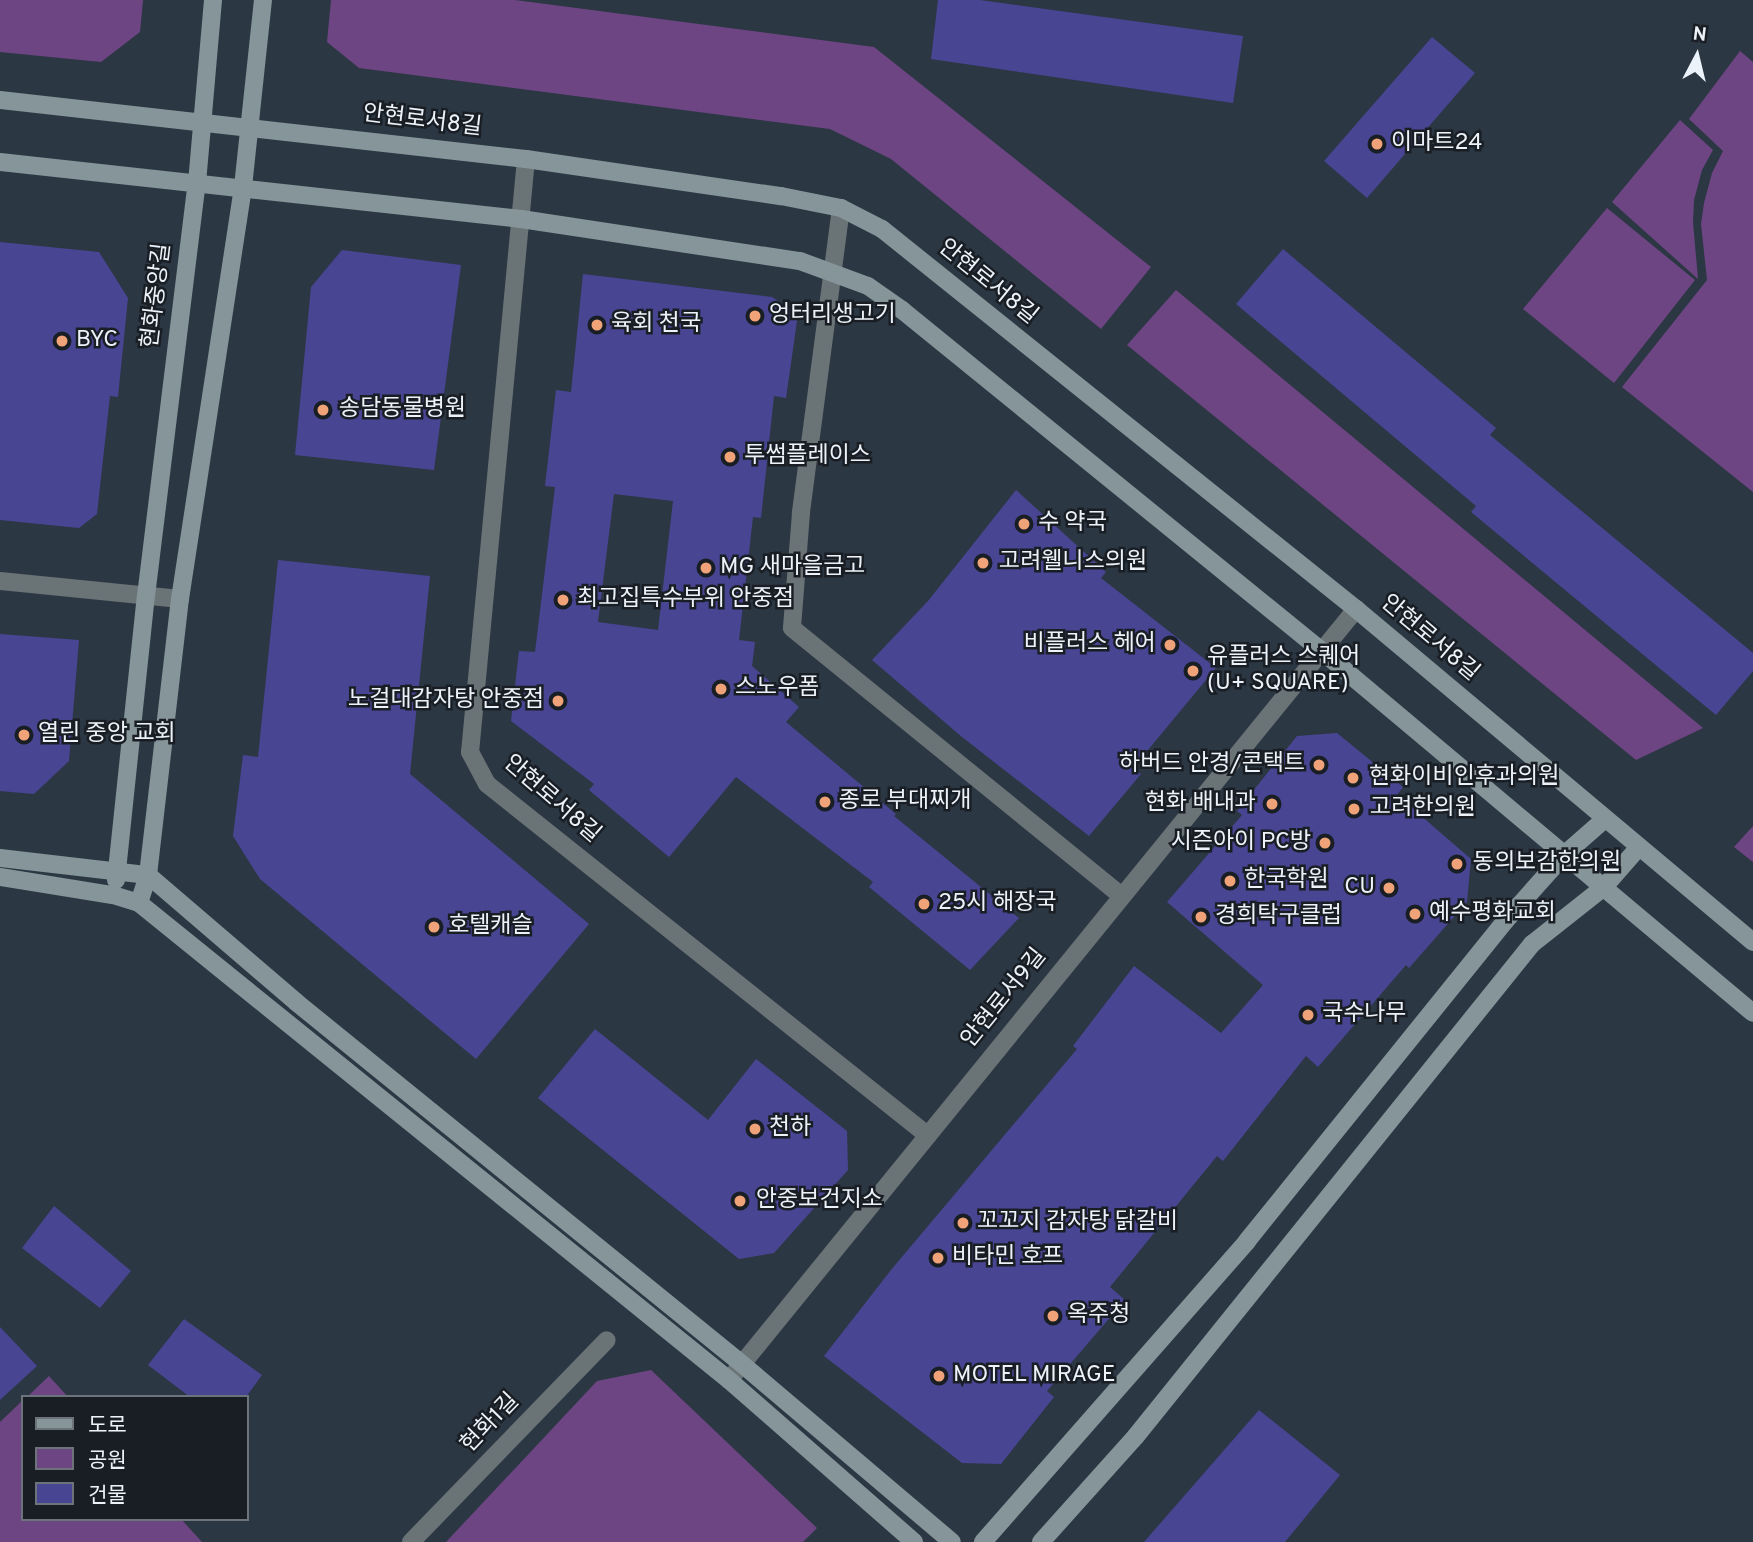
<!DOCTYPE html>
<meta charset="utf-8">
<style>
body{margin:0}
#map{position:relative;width:1753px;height:1542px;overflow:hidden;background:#2c3744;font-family:Overpass,"Noto Sans KR",sans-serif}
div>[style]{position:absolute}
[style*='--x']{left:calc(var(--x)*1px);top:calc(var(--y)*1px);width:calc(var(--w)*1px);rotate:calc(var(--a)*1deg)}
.green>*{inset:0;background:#6e4583}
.building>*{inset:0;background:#484593}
.street>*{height:18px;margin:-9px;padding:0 9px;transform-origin:9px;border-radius:9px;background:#6a7376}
.secondary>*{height:18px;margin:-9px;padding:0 9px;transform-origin:9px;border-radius:9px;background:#869599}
.dots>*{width:19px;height:19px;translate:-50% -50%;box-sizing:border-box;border:4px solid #191e24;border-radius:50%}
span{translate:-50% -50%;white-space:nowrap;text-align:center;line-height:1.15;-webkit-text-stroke:5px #191e24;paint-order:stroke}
.street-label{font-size:23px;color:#ebf2fa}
.poi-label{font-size:23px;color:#ebf2fa}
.left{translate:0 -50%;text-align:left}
.right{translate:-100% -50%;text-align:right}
.legend{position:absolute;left:21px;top:1395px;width:228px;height:126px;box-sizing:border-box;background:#191e24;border:2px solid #6d737a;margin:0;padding:9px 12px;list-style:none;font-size:21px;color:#ebf2fa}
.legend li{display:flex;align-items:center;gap:14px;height:35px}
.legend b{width:35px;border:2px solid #6d737a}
.north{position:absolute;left:1662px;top:21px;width:70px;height:70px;-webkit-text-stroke:5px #191e24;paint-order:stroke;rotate:7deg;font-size:19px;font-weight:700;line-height:28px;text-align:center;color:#ebf2fa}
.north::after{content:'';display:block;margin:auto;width:24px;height:32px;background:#ebf2fa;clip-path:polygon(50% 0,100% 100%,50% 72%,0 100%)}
</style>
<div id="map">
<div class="green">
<div style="clip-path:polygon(0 0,143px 0,140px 32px,101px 62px,0 52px)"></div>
<div style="clip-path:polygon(331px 0,515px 0,874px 47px,1151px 267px,1101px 329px,891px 159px,830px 129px,359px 68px,327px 42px)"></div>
<div style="clip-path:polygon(1740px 51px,1753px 62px,1753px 492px,1622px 387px,1707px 280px,1701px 224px,1704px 203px,1712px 173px,1723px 151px,1689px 119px)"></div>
<div style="clip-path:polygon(1680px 120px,1713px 150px,1702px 170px,1694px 200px,1693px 222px,1698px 279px,1612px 202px)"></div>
<div style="clip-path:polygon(1607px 208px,1695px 280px,1614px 383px,1523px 309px)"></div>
<div style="clip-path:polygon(1176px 290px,1703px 728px,1636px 760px,1127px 345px)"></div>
<div style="clip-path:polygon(1753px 826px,1753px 862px,1734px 847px)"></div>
<div style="clip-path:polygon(651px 1370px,817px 1528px,803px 1542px,446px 1542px,597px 1381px)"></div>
<div style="clip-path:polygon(49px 1376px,68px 1397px,27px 1397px)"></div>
<div style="clip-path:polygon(23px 1400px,23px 1519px,181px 1519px,202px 1542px,0 1542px,0 1422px)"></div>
</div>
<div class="building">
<div style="clip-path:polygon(938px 0,980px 0,1243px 36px,1233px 103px,931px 59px)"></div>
<div style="clip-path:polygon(1432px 37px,1475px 73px,1367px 198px,1324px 161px)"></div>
<div style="clip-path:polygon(0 242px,99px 252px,128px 298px,118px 397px,110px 396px,97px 514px,79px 528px,0 520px)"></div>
<div style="clip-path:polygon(1283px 249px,1496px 428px,1490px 435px,1753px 653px,1753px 671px,1716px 715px,1471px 512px,1476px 506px,1236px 304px)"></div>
<div style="clip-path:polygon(342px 250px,461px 265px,434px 470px,295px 455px,311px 287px)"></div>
<div style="clip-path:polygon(evenodd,583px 274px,772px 297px,798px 314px,786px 398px,774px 396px,761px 518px,753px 517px,739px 640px,755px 642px,752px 666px,799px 707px,786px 722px,896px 814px,894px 816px,1019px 918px,970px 970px,869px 887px,873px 882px,736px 777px,669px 857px,589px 790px,594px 784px,511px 721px,519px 651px,535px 652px,555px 487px,545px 486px,556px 390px,571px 392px,583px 274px,614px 494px,673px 501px,658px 630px,598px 622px,614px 494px)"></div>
<div style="clip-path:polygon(1016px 490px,1106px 572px,1101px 578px,1216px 668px,1133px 768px,1141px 774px,1089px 836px,962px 737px,872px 660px,928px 601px)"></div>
<div style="clip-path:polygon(278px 560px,430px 576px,410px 774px,589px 924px,476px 1059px,260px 879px,233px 836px,243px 755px,258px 757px)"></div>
<div style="clip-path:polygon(0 634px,79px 640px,69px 761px,34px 794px,0 791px)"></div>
<div style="clip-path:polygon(1337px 733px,1403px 787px,1397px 795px,1471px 859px,1467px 902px,1409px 968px,1406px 965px,1318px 1067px,1306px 1056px,1223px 1161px,1217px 1156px,1110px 1287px,1125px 1300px,1047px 1391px,1054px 1397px,1001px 1464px,962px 1463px,824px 1356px,891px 1270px,1077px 1049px,1073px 1046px,1134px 966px,1221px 1033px,1263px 985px,1167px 902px,1242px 815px,1237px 811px,1297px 736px)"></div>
<div style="clip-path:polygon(595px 1029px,708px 1120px,756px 1059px,847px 1131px,848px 1170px,774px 1253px,739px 1259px,538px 1098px)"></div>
<div style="clip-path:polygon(54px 1206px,131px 1271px,100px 1308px,22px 1248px)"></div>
<div style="clip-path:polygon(184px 1319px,262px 1375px,246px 1397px,190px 1397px,148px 1365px)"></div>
<div style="clip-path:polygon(0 1327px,37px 1366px,0 1400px)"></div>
<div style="clip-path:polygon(1259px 1410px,1340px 1475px,1285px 1542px,1144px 1542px)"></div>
</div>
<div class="street">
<div style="--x:526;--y:159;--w:596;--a:95.39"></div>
<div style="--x:470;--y:752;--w:36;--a:62"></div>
<div style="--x:487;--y:784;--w:561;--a:38.56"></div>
<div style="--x:841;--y:208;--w:308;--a:97.5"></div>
<div style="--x:801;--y:513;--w:115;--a:94.5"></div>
<div style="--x:792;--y:628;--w:424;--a:39.1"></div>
<div style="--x:0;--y:581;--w:181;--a:5.7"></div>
<div style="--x:729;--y:1380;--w:994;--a:-50.88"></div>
<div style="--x:411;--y:1542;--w:281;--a:-45.9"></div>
</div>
<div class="secondary">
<div style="--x:0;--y:100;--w:529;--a:6.4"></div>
<div style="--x:526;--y:159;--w:258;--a:8.3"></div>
<div style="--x:781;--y:196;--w:61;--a:11.3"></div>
<div style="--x:841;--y:208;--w:46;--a:27.1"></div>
<div style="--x:882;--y:229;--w:608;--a:38.72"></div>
<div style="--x:1356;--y:609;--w:518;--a:39.99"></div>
<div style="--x:0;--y:162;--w:524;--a:6.24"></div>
<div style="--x:521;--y:219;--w:282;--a:8.6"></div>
<div style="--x:800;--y:261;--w:72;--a:20.2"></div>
<div style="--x:868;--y:286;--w:42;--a:35.2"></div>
<div style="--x:902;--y:310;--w:542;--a:39.09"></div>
<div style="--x:1323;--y:652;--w:561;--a:40.01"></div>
<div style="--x:0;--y:858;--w:149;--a:6.6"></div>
<div style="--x:148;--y:875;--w:195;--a:40.6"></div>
<div style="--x:296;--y:1002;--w:574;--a:39.06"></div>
<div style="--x:742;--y:1364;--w:275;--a:40.3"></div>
<div style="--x:0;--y:877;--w:114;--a:9.1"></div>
<div style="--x:113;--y:895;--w:27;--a:17"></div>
<div style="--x:139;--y:903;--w:759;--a:38.95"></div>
<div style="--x:729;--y:1380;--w:246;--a:41.2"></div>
<div style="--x:116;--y:880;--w:286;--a:-84"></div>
<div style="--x:146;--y:596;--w:416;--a:-83"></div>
<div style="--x:197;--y:183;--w:184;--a:-85"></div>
<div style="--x:139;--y:903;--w:29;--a:-72"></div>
<div style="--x:148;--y:875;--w:278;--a:-83.4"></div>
<div style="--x:180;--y:599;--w:417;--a:-81.3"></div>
<div style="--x:243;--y:187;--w:188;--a:-83.9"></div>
<div style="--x:983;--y:1542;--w:400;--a:-48.7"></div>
<div style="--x:1247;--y:1241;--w:412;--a:-51.1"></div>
<div style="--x:1506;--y:920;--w:89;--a:-48.2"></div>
<div style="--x:1565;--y:854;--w:53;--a:-41.2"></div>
<div style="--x:1041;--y:1542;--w:142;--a:-48.1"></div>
<div style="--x:1136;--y:1436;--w:632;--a:-51.17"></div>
<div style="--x:1532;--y:944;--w:92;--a:-38.4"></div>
<div style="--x:1604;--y:887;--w:53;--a:-48.8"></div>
</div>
<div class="dots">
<div style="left:1377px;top:144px;background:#f0a279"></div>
<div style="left:755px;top:316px;background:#f0a279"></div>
<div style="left:597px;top:325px;background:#f0a279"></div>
<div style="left:62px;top:341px;background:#f0a279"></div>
<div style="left:323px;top:410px;background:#f0a279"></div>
<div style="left:730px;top:457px;background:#f0a279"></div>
<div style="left:1024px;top:524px;background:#f0a279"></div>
<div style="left:983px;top:563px;background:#f0a279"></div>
<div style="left:706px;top:568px;background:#f0a279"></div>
<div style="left:563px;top:600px;background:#f0a279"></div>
<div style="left:1170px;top:645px;background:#f0a279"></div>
<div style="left:1193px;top:671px;background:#f0a279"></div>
<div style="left:721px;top:689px;background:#f0a279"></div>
<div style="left:558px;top:701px;background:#f0a279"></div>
<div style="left:24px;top:735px;background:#f0a279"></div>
<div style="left:1319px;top:765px;background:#f0a279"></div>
<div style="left:1353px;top:778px;background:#f0a279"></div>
<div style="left:825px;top:802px;background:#f0a279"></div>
<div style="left:1272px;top:804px;background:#f0a279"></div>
<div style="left:1354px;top:809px;background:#f0a279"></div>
<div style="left:1325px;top:843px;background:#f0a279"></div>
<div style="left:1457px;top:864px;background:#f0a279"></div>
<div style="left:1230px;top:881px;background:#f0a279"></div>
<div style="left:1389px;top:888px;background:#f0a279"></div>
<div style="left:924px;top:904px;background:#f0a279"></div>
<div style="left:1415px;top:914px;background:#f0a279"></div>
<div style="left:1201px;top:917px;background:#f0a279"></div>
<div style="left:434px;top:927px;background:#f0a279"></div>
<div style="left:1308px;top:1015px;background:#f0a279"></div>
<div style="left:755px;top:1129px;background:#f0a279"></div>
<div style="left:740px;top:1201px;background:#f0a279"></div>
<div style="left:963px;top:1223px;background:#f0a279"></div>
<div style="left:938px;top:1258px;background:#f0a279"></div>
<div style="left:1053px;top:1316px;background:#f0a279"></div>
<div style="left:939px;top:1376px;background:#f0a279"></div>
</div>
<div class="street-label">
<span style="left:422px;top:122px;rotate:7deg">안현로서8길</span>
<span style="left:987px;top:283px;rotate:39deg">안현로서8길</span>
<span style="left:158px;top:296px;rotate:-83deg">현화중앙길</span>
<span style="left:1429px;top:639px;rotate:40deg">안현로서8길</span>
<span style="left:551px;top:800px;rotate:41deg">안현로서8길</span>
<span style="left:1005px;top:999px;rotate:-51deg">안현로서9길</span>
<span style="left:491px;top:1424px;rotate:-46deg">현화1길</span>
</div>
<div class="poi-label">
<span class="left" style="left:1391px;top:144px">이마트24</span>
<span class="left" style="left:769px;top:316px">엉터리생고기</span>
<span class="left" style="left:611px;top:325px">육회 천국</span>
<span class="left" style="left:76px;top:341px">BYC</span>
<span class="left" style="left:339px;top:410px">송담동물병원</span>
<span class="left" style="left:744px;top:457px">투썸플레이스</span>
<span class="left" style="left:1038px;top:524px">수 약국</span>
<span class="left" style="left:999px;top:563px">고려웰니스의원</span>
<span class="left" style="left:720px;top:568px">MG 새마을금고</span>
<span class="left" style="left:577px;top:600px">최고집특수부위 안중점</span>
<span class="right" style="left:1156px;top:645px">비플러스 헤어</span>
<span class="left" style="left:1207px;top:671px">유플러스 스퀘어<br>(U+ SQUARE)</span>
<span class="left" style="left:735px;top:689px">스노우폼</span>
<span class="right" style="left:544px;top:701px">노걸대감자탕 안중점</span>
<span class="left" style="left:38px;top:735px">열린 중앙 교회</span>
<span class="right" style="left:1305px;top:765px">하버드 안경/콘택트</span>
<span class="left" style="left:1369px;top:778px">현화이비인후과의원</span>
<span class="left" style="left:839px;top:802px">종로 부대찌개</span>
<span class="right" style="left:1256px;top:804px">현화 배내과</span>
<span class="left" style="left:1370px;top:809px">고려한의원</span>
<span class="right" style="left:1311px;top:843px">시즌아이 PC방</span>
<span class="left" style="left:1473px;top:864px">동의보감한의원</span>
<span class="left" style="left:1244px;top:881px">한국학원</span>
<span class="right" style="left:1375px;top:888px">CU</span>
<span class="left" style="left:938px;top:904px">25시 해장국</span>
<span class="left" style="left:1429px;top:914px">예수평화교회</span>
<span class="left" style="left:1215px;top:917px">경희탁구클럽</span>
<span class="left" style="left:448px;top:927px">호텔캐슬</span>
<span class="left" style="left:1322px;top:1015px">국수나무</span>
<span class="left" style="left:769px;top:1129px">천하</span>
<span class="left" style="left:756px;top:1201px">안중보건지소</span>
<span class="left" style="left:977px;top:1223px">꼬꼬지 감자탕 닭갈비</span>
<span class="left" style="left:952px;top:1258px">비타민 호프</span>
<span class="left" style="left:1067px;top:1316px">옥주청</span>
<span class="left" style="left:953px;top:1376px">MOTEL MIRAGE</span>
</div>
<ul class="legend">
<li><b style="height:9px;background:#869599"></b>도로</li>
<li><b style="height:19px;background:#6e4583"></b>공원</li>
<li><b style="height:19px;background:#484593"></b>건물</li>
</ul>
<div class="north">N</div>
</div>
